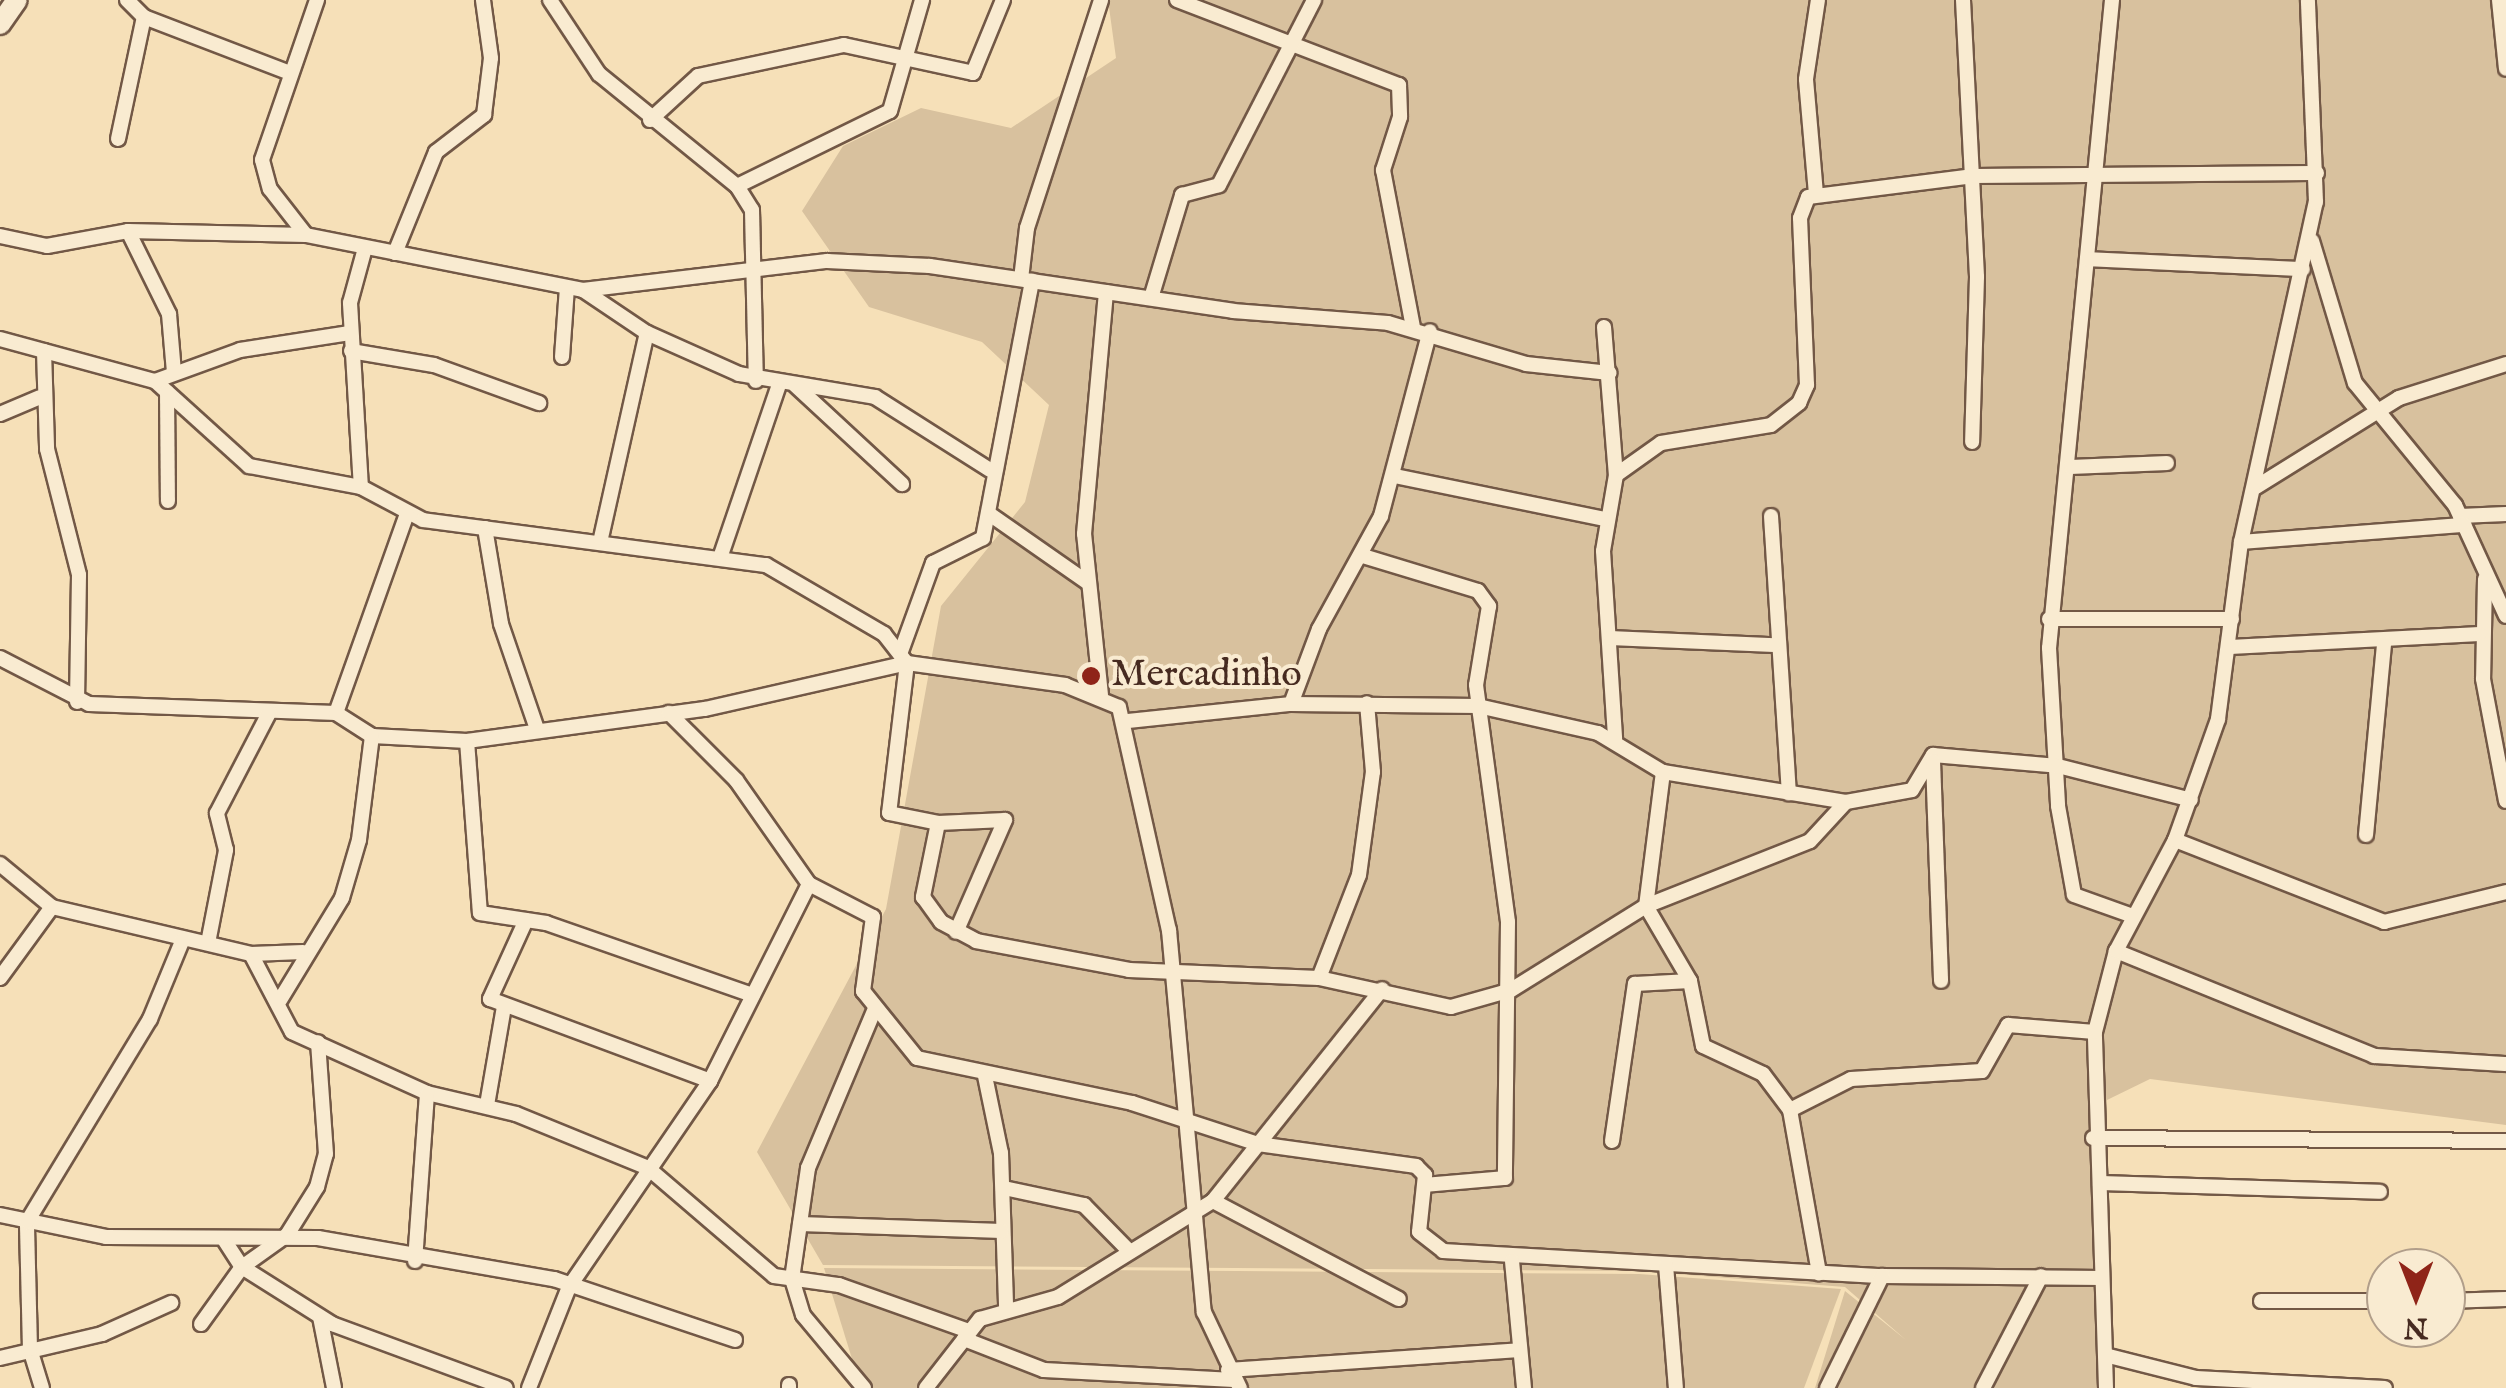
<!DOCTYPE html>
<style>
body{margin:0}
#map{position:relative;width:2506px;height:1388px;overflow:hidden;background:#f6e0b8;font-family:"IM FELL English",serif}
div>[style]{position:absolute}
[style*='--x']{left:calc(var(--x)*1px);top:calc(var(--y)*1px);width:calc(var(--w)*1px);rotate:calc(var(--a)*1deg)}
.green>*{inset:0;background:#d8c19e}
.roads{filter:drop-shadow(2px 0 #725846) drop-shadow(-2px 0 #725846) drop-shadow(0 2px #725846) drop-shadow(0 -2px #725846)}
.street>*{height:14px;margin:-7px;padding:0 7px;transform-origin:7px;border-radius:7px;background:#f9ebd1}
.secondary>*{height:20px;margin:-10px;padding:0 10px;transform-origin:10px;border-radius:10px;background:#f9ebd1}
.dots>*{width:28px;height:28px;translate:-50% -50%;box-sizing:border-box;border:5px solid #f9ebd1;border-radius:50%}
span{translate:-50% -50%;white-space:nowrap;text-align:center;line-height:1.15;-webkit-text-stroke:8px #f9ebd1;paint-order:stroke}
.poi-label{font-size:38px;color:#462a20}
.left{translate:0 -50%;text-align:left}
.north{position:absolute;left:2366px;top:1248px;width:100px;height:100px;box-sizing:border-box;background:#f9ebd1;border:2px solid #b19e8a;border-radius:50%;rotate:180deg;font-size:28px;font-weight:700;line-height:40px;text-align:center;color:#462a20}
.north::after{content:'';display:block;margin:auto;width:35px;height:45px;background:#8f2418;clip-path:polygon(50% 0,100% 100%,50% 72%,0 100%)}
</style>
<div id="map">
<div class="green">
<div style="clip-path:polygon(1108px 0,2506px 0,2506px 1125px,2150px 1079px,2107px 1100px,2097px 1388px,1815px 1388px,1845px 1291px,1906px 1340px,1845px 1287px,1638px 1271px,823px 1265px,757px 1152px,886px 909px,941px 606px,1025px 502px,1049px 405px,982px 342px,869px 307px,802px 211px,843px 146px,921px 108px,1011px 128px,1116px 58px)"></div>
<div style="clip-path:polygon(824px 1268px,1639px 1274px,1841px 1289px,1804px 1388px,861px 1388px)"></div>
</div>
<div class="roads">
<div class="street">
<div style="--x:127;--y:0;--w:24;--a:45"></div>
<div style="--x:144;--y:17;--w:153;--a:21"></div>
<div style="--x:317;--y:0;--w:169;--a:109"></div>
<div style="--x:262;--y:160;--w:30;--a:75"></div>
<div style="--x:270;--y:189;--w:58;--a:52"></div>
<div style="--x:306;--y:235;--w:282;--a:11.2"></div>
<div style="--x:583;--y:290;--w:246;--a:-6.8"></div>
<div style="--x:827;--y:261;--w:103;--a:2.8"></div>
<div style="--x:930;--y:266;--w:306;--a:8.4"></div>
<div style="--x:1233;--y:311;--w:155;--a:4.4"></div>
<div style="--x:1388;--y:323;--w:144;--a:16.5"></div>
<div style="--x:1526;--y:364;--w:84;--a:6.1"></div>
<div style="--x:550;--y:0;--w:89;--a:56.5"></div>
<div style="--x:599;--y:74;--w:178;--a:39.1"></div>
<div style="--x:737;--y:186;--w:28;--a:58"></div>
<div style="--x:752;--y:210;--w:171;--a:88.7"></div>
<div style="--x:1177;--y:0;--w:238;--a:21"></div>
<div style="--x:1399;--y:85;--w:32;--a:88"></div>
<div style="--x:1400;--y:117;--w:56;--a:107.8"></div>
<div style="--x:1383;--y:170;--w:160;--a:79.2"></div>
<div style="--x:1963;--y:0;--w:277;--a:87.1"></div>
<div style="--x:1977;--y:277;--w:165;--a:91.7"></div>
<div style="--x:2112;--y:0;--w:651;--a:95.55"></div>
<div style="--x:2049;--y:648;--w:158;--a:86.7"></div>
<div style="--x:2058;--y:806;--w:90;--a:79.8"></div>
<div style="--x:2074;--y:895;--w:63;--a:19.6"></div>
<div style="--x:2499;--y:0;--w:69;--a:84.2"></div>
<div style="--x:650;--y:120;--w:65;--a:-42.5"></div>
<div style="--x:698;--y:76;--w:149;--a:-12"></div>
<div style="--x:844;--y:45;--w:132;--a:12.2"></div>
<div style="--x:973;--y:73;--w:79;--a:-67.7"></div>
<div style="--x:118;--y:139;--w:125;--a:-78"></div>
<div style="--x:737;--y:186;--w:170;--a:-26.1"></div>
<div style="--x:890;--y:111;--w:116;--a:-73.9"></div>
<div style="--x:1816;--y:194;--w:115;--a:-95"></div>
<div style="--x:1806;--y:79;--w:80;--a:-81.4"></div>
<div style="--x:128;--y:231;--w:93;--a:63.7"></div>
<div style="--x:169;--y:314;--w:58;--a:85.1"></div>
<div style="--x:0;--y:236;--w:48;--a:12"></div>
<div style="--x:47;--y:246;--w:82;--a:-10.5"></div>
<div style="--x:128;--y:231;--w:178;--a:1.3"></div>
<div style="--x:2312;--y:241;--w:148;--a:73.2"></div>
<div style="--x:2355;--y:383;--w:158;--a:50.7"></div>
<div style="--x:2455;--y:505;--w:122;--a:65.3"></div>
<div style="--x:365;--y:248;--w:57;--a:105.3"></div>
<div style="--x:350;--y:303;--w:184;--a:86.6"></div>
<div style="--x:361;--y:487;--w:70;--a:28"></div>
<div style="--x:423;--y:520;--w:346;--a:7.5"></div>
<div style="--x:766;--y:565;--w:137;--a:30.3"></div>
<div style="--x:884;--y:634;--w:37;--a:52"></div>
<div style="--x:907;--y:663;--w:151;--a:96.8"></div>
<div style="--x:889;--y:813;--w:50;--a:11.5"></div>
<div style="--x:938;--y:823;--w:76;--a:101.5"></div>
<div style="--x:923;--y:897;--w:31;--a:54"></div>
<div style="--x:941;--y:922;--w:40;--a:28"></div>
<div style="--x:976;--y:941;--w:156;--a:10.7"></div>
<div style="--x:1129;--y:970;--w:190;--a:2.4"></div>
<div style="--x:1319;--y:978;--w:135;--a:12.4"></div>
<div style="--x:1451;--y:1007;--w:62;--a:-15.8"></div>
<div style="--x:1511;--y:990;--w:159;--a:-31.9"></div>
<div style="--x:1646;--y:906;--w:176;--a:-21.6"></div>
<div style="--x:1810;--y:841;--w:53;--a:-47.3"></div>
<div style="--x:1846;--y:802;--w:67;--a:-10.3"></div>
<div style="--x:1912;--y:790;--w:41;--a:-59"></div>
<div style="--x:1933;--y:755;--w:125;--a:5"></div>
<div style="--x:2058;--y:766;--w:137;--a:14.3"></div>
<div style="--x:395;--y:253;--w:109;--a:-67.9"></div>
<div style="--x:436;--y:152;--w:61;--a:-37.6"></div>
<div style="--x:484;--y:115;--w:57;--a:-83"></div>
<div style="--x:491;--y:58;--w:59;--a:-97.9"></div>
<div style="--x:2087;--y:259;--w:216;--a:2.7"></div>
<div style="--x:1021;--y:279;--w:51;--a:-83.3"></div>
<div style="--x:1027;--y:228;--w:240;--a:-72"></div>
<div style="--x:583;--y:290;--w:77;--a:33.9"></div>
<div style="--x:647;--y:333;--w:101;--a:24"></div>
<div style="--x:739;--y:374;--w:138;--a:9.6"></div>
<div style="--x:875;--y:397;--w:136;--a:32.4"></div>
<div style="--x:1151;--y:298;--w:108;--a:-73.2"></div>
<div style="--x:1182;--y:195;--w:38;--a:-15"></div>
<div style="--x:1219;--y:185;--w:208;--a:-62.8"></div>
<div style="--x:1604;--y:327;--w:148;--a:85.4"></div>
<div style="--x:1616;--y:475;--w:77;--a:99.7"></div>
<div style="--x:1603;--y:551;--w:188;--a:86.3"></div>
<div style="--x:0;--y:339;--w:161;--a:15.2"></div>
<div style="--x:155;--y:381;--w:127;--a:42.1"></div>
<div style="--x:249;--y:466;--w:114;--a:10.6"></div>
<div style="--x:44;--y:351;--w:98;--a:88.2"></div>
<div style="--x:47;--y:449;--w:130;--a:75.7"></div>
<div style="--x:79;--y:575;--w:127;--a:90.9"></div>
<div style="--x:351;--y:351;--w:84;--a:9.6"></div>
<div style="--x:434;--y:365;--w:112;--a:19.9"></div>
<div style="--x:562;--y:357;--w:69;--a:-85.9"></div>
<div style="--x:155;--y:381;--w:90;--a:-20"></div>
<div style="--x:240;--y:350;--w:111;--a:-8.8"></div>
<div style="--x:795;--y:385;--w:146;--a:42.8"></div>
<div style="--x:167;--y:392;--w:109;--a:89.5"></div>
<div style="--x:0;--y:414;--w:43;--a:-23"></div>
<div style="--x:2071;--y:467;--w:96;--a:-2.4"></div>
<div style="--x:1616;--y:475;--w:55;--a:-35.4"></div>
<div style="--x:1661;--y:443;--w:111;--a:-9.3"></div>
<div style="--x:1771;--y:425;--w:36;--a:-38"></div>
<div style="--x:1799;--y:403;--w:20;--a:-66"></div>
<div style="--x:1807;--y:385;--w:167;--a:-92.4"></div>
<div style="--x:1800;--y:218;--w:22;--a:-69"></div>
<div style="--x:1808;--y:197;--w:167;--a:-7.2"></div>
<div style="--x:1974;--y:176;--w:343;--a:-0.5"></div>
<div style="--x:1395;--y:476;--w:214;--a:11.6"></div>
<div style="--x:2256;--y:487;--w:168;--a:-31.9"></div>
<div style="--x:2399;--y:398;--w:112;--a:-17.6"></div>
<div style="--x:988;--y:513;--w:121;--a:34.9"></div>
<div style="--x:1771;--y:516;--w:278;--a:86.3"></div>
<div style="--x:2460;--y:516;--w:46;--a:-2.5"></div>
<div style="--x:485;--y:528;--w:97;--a:80.5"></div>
<div style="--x:501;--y:624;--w:111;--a:71.1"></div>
<div style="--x:601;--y:538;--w:210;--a:-77.4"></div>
<div style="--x:2241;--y:542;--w:224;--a:-4.4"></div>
<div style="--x:721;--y:555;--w:180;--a:-71.2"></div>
<div style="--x:1363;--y:556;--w:120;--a:16.9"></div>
<div style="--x:1478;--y:591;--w:19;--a:54"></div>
<div style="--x:1489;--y:606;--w:80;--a:99.3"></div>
<div style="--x:1476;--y:685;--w:239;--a:82.3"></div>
<div style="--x:1508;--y:922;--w:256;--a:90.7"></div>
<div style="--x:1505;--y:1178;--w:80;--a:175"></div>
<div style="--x:2485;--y:579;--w:100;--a:91.1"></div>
<div style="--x:2483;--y:679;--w:124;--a:79.3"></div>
<div style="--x:2049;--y:619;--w:183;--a:0"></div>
<div style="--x:1611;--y:638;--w:162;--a:2.5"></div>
<div style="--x:2230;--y:647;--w:250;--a:-3"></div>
<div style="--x:900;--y:654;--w:97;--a:-70.1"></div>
<div style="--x:933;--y:563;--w:56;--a:-26.6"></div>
<div style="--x:983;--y:538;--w:262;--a:-79.2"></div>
<div style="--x:0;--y:658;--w:100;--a:27.3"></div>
<div style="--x:89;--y:704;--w:247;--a:2.1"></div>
<div style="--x:1101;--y:695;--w:162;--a:-96"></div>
<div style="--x:1084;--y:534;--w:243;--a:-84.8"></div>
<div style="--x:1291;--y:704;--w:80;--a:-69.5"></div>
<div style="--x:1319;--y:629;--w:129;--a:-61.2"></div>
<div style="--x:1381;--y:516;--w:191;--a:-75.2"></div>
<div style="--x:1128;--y:721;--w:164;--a:-6"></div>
<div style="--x:1291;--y:704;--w:187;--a:0.6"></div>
<div style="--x:1478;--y:706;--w:123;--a:12.7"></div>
<div style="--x:1598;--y:733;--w:76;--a:31"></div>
<div style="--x:1663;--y:772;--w:185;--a:9.3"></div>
<div style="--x:372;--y:736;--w:95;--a:3"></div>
<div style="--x:467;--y:741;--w:240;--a:-7.7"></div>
<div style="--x:705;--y:709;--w:207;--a:-12.8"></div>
<div style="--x:907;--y:663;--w:160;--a:7.9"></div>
<div style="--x:1065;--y:685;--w:58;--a:22.2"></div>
<div style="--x:1119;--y:707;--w:229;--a:77.4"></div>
<div style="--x:1169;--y:930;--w:384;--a:84.8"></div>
<div style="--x:1204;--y:1312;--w:84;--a:64.7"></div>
<div style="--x:467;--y:741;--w:172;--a:85.7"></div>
<div style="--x:480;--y:913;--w:67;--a:8.6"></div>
<div style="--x:546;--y:923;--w:219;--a:19.2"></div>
<div style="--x:1933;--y:761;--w:220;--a:87.9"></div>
<div style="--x:1663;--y:772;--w:135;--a:97.2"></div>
<div style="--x:1646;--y:906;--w:87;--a:59.6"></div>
<div style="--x:1690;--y:981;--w:66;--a:78.7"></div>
<div style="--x:1703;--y:1046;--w:66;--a:25"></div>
<div style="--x:1763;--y:1074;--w:45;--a:53.1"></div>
<div style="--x:1790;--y:1110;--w:166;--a:79.9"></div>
<div style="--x:938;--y:823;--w:67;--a:-2.6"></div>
<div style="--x:1005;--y:820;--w:122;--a:113.6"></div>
<div style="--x:2366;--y:835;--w:193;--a:-84.6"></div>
<div style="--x:2175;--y:840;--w:225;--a:21.4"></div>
<div style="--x:2384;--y:922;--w:126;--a:-13.8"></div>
<div style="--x:0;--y:864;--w:67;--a:39.6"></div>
<div style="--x:52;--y:907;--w:204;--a:13.3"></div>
<div style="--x:251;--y:954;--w:88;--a:62.3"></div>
<div style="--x:292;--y:1032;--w:148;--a:24.3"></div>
<div style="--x:427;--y:1093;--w:91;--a:13.3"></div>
<div style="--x:516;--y:1114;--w:143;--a:22.2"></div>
<div style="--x:648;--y:1168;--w:166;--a:40.6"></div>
<div style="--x:774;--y:1276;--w:66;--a:7.9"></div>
<div style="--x:839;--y:1285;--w:138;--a:19.5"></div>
<div style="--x:809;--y:884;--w:72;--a:27.3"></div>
<div style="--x:873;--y:917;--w:75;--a:97.7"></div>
<div style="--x:863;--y:991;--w:86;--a:51.1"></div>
<div style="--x:917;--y:1058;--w:220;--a:11.8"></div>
<div style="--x:1132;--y:1103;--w:133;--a:18"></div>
<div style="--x:1258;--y:1144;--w:160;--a:7.9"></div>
<div style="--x:1416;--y:1166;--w:13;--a:45"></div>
<div style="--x:1425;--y:1175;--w:57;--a:96"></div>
<div style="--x:1419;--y:1232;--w:31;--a:38"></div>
<div style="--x:1443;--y:1251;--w:440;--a:3.3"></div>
<div style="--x:1882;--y:1276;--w:220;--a:0.5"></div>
<div style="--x:526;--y:920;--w:87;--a:114.5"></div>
<div style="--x:490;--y:999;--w:235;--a:20.4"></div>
<div style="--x:208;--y:943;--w:95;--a:-79"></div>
<div style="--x:226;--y:850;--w:38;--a:-104"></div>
<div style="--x:217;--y:813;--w:113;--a:-62.5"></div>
<div style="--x:2116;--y:951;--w:279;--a:22.1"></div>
<div style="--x:2374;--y:1056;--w:132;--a:3.5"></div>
<div style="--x:251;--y:954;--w:52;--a:-2.2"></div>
<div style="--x:0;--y:978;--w:88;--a:-53.8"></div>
<div style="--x:1319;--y:978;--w:110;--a:-68.8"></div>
<div style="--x:1359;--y:875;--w:104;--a:-82.3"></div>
<div style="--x:1373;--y:772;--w:69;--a:-95"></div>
<div style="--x:280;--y:1000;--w:119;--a:-58.7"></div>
<div style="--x:342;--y:898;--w:60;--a:-73.7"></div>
<div style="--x:359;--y:840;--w:105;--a:-82.9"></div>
<div style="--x:372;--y:736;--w:43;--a:-147.4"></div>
<div style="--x:336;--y:713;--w:211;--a:-70.4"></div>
<div style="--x:985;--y:1076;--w:79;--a:78.3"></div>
<div style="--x:1001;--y:1153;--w:154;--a:88.1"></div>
<div style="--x:487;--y:1105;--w:99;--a:-80.2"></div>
<div style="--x:1790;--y:1110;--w:68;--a:-26.9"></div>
<div style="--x:1851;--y:1079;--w:131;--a:-3.5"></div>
<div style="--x:1982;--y:1071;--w:53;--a:-60.5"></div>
<div style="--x:2008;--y:1025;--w:87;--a:4.6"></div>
<div style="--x:2093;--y:1138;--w:413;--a:0.4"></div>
<div style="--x:1612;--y:1141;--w:159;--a:-81.7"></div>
<div style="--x:1635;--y:984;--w:55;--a:-3.1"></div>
<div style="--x:2100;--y:1183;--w:280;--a:1.8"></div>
<div style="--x:1004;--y:1188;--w:82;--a:12"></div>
<div style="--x:1084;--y:1205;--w:64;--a:45.6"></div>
<div style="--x:1213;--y:1201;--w:210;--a:27.8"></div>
<div style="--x:0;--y:1215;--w:108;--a:11.7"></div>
<div style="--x:106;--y:1237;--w:212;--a:0.3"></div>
<div style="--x:318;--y:1238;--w:240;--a:9.9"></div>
<div style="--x:554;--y:1279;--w:191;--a:18.6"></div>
<div style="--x:800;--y:1224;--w:202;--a:2"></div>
<div style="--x:223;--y:1238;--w:35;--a:57"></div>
<div style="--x:242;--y:1267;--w:107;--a:32.3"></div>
<div style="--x:332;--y:1324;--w:185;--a:20.2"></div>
<div style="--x:415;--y:1261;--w:168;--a:-85.9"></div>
<div style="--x:1512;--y:1261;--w:128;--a:84.6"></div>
<div style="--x:1666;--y:1265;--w:123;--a:85.4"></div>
<div style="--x:2261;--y:1301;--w:125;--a:0"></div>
<div style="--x:2446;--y:1301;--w:60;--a:-1.9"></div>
<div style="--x:320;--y:1317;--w:72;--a:78.8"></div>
<div style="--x:201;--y:1324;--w:70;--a:-54.3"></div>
<div style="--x:242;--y:1267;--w:55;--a:-35.4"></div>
<div style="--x:287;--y:1235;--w:57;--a:-58"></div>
<div style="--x:317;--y:1187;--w:34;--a:-75"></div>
<div style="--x:326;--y:1154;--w:112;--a:-94.1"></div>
<div style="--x:964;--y:1339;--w:86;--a:21.2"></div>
<div style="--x:1044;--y:1370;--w:190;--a:3"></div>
<div style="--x:2105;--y:1355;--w:94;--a:14.2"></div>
<div style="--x:2196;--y:1378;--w:189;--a:3"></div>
<div style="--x:0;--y:1358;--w:105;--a:-13.2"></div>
<div style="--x:102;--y:1334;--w:76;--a:-24.2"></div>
<div style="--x:1228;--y:1370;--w:292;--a:-3.9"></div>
<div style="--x:42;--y:1388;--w:41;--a:-107.1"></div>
<div style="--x:30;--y:1349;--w:127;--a:-91.4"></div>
<div style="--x:27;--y:1222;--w:237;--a:-58.8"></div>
<div style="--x:150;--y:1019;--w:87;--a:-67.6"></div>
<div style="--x:529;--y:1388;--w:109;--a:-68.4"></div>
<div style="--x:569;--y:1287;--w:250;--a:-55.6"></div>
<div style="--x:710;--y:1081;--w:220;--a:-63.3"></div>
<div style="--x:809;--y:884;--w:127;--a:-125.1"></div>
<div style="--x:736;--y:780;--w:95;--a:-135"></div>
<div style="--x:789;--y:1388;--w:3;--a:-90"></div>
<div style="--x:864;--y:1388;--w:95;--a:-129.9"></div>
<div style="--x:803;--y:1315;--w:38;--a:-107"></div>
<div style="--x:792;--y:1279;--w:112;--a:-81.8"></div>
<div style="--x:808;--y:1168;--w:173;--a:-67.2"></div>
<div style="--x:926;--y:1388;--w:88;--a:-52"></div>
<div style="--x:980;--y:1319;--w:81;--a:-15.8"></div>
<div style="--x:1058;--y:1297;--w:182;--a:-31.8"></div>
<div style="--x:1213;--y:1201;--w:271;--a:-51.4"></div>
<div style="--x:1827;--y:1388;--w:125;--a:-63.8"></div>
<div style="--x:1983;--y:1388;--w:126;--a:-62.6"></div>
<div style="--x:2106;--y:1388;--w:356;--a:-91.8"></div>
<div style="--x:2095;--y:1032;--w:84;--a:-75.5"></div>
<div style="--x:2116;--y:951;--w:126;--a:-62"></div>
<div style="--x:2175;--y:840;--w:128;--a:-70.4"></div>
<div style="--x:2218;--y:719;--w:178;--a:-82.6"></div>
<div style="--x:2241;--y:542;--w:348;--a:-77.6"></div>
<div style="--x:2316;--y:202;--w:202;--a:-92.3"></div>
</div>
<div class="secondary">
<div style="--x:0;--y:24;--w:29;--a:-55"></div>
</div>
</div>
<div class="dots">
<div style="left:1091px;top:676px;background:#8f2418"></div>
</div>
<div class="poi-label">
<span class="left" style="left:1111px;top:676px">Mercadinho</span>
</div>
<div class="north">N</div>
</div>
